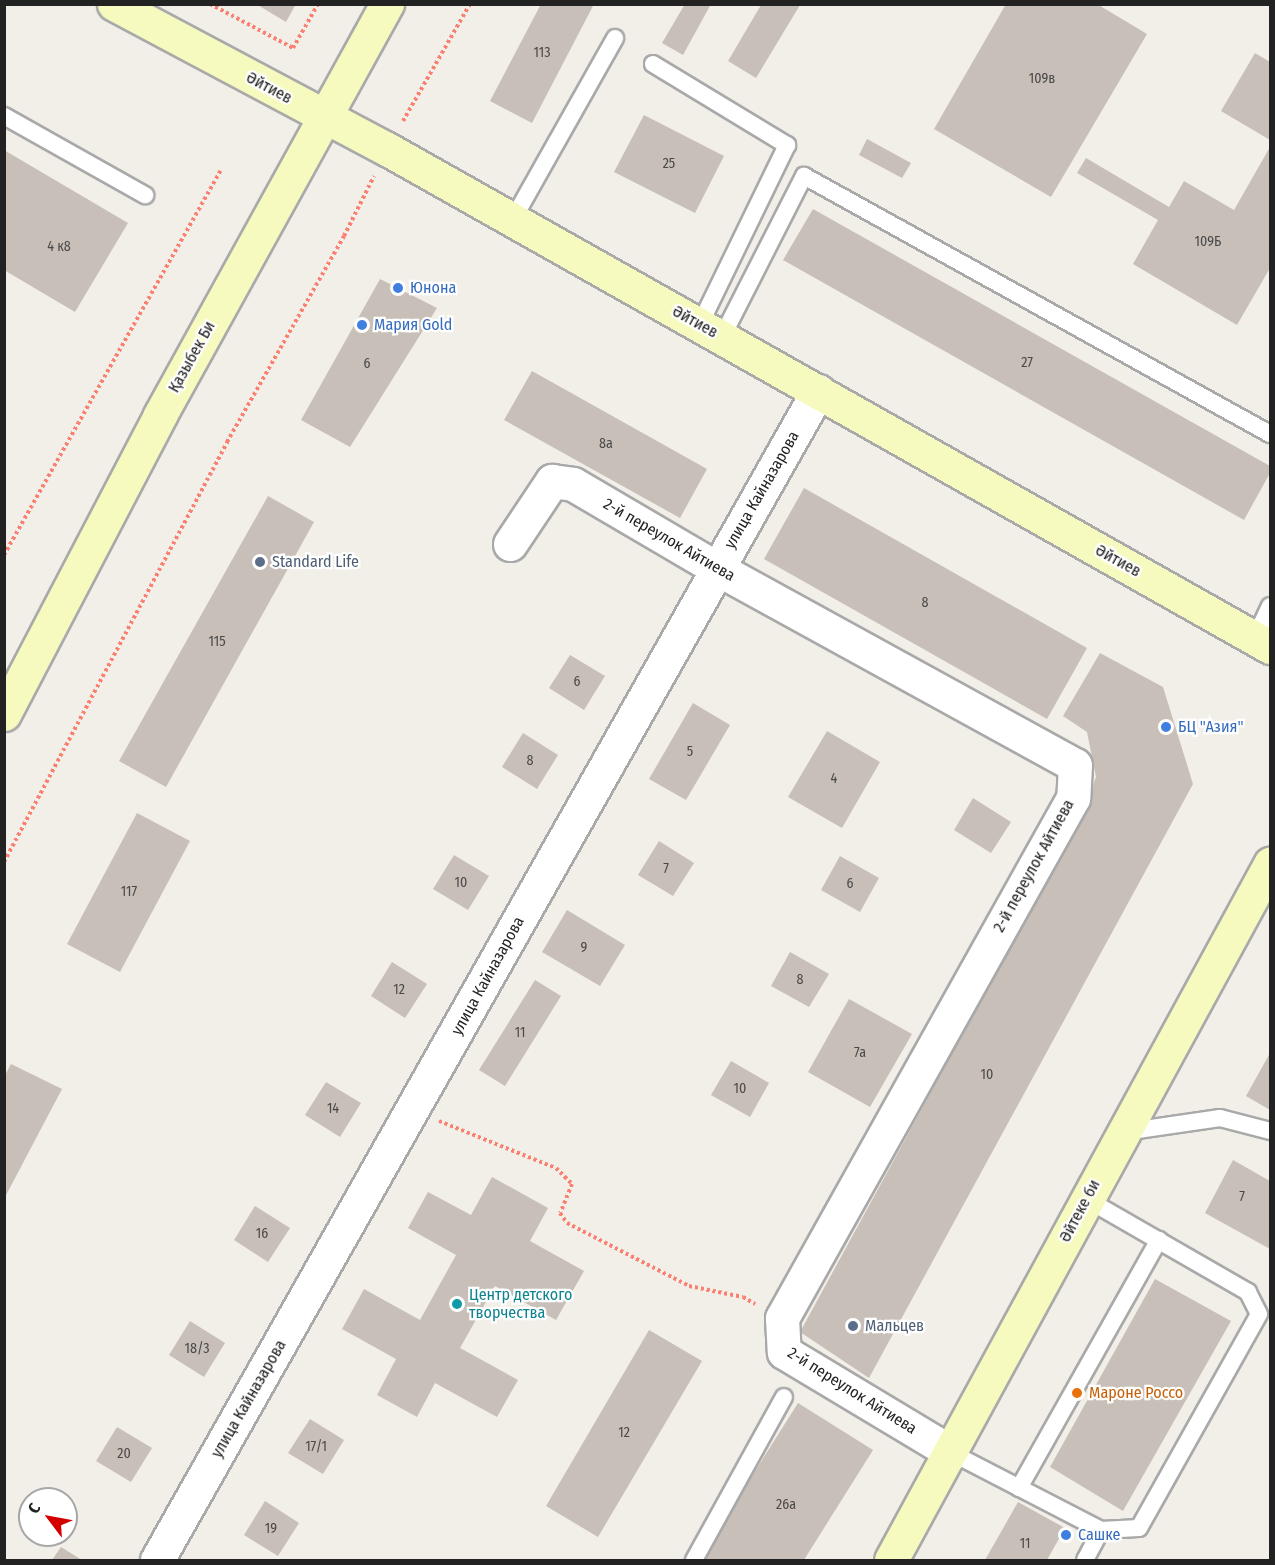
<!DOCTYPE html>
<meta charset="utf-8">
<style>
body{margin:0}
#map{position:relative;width:1275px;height:1565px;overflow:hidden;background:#f2efe9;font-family:"Fira Sans Condensed",sans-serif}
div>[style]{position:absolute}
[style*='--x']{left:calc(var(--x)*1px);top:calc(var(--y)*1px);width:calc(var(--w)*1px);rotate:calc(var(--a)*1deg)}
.building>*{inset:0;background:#c7bfb8}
.path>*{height:4px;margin-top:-2px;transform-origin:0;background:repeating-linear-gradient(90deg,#fa8072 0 3px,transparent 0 6px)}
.roads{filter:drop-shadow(2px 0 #a9a9a9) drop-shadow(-2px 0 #a9a9a9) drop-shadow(0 2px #a9a9a9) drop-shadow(0 -2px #a9a9a9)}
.lane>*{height:16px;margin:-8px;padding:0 8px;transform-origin:8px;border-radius:8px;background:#fff}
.street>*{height:33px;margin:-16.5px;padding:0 16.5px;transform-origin:16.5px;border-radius:16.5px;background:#fff}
.secondary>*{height:33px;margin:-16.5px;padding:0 16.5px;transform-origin:16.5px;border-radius:16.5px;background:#f7fabf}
.dots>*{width:16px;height:16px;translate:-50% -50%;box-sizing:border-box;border:3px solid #fff;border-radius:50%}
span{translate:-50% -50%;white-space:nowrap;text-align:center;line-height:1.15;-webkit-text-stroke:4.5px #fff;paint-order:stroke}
.number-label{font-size:14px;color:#4b4948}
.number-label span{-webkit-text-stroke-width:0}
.street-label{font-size:16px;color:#222}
.shop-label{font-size:16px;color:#366cbe}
.left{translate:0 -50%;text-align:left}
.service-label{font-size:16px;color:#4e5e75}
.culture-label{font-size:16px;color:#0d838f}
.food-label{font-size:16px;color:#c56008}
.frame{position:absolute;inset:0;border:6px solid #222;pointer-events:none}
.north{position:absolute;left:18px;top:1487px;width:60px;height:60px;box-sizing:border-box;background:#fff;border:2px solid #a7a7a7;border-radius:50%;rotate:302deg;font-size:16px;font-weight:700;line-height:24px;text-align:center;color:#222}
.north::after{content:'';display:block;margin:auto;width:21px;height:27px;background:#d40000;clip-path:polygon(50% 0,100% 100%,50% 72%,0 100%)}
</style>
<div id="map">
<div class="building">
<div style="clip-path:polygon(256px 4px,296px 4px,286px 22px)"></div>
<div style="clip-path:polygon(541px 4px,594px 4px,532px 123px,490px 101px)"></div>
<div style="clip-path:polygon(685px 4px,711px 4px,683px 55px,662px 43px)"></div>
<div style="clip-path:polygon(1006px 4px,1097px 4px,1147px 34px,1051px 197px,934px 129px)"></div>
<div style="clip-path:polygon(761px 5px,800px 5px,756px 78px,728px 61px)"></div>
<div style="clip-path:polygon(1255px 53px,1270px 62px,1270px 140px,1221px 111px)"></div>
<div style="clip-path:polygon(644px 115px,724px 156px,695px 213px,614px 172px)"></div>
<div style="clip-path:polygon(867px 139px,911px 163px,902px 178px,859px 155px)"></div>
<div style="clip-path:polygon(1270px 147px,1270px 268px,1237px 325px,1133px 264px,1158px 220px,1077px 173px,1086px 158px,1169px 207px,1184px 181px,1234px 210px)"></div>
<div style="clip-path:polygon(4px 150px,128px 223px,75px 312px,4px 270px)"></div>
<div style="clip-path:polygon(813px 209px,1270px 466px,1270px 473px,1244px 520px,783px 260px)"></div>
<div style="clip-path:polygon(380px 279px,437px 308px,350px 447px,301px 420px)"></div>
<div style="clip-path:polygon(532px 371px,707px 469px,680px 518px,504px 420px)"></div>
<div style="clip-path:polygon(804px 488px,1087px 648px,1047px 719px,764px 559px)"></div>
<div style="clip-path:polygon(268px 496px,314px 522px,166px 787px,119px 761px)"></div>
<div style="clip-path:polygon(1100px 653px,1163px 687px,1193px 784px,869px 1378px,800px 1332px,1080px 819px,1096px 777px,1087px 732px,1063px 716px)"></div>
<div style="clip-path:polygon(570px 655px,605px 676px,584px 710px,549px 688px)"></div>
<div style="clip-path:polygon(693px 703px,730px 725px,686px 800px,649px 779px)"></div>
<div style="clip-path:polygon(827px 731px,880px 762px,842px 828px,788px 797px)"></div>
<div style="clip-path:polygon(523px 733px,558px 755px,537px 789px,502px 767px)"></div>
<div style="clip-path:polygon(973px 798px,1011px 822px,991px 853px,954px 830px)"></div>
<div style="clip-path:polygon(137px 813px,190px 841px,120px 972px,67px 944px)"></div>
<div style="clip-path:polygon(659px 841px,694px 863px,673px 896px,638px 875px)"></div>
<div style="clip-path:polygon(454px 855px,489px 876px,468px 910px,433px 889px)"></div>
<div style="clip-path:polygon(840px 856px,879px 878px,860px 912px,821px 890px)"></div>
<div style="clip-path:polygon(567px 910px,625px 945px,600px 986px,542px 952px)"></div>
<div style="clip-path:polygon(790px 952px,829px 974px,809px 1007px,771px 986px)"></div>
<div style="clip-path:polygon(392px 962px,427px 984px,405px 1018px,371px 996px)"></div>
<div style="clip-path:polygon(535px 980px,561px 996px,505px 1086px,479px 1070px)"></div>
<div style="clip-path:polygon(849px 999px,912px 1034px,870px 1107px,808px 1072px)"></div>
<div style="clip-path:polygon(1270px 1053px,1270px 1110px,1246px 1096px)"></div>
<div style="clip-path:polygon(731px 1061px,769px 1083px,750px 1117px,711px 1095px)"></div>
<div style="clip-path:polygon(11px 1064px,62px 1089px,4px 1199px,4px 1077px)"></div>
<div style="clip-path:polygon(326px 1082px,361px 1103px,340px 1137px,305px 1115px)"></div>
<div style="clip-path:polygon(1233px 1160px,1270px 1181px,1270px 1249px,1205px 1213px)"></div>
<div style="clip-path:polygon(492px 1177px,548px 1208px,530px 1241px,584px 1271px,556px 1320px,495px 1286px,460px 1348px,518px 1380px,497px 1417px,435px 1383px,417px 1417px,377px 1395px,396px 1359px,342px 1329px,364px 1289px,420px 1320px,456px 1255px,408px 1228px,428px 1192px,471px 1215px)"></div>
<div style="clip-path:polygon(255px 1206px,290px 1228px,268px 1262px,234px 1240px)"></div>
<div style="clip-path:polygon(1155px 1279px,1231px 1321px,1123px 1511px,1050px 1467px)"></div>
<div style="clip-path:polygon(190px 1321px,225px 1343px,204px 1377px,169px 1355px)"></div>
<div style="clip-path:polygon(649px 1330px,702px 1361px,598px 1537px,546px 1506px)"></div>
<div style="clip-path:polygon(798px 1403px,873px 1450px,804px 1560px,699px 1560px)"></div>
<div style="clip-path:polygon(310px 1419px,344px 1440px,323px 1474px,288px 1453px)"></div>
<div style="clip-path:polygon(117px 1427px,152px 1448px,131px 1482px,96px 1461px)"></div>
<div style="clip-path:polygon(265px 1501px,299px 1523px,278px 1556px,244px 1535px)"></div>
<div style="clip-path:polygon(1018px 1502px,1065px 1528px,1047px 1560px,985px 1560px)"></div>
<div style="clip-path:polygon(61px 1547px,82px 1560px,52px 1560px)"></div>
</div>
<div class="path">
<div style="--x:210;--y:4;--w:94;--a:27.9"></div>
<div style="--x:293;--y:48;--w:51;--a:-60.4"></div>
<div style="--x:403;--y:121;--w:135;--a:-60.2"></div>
<div style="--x:4;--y:555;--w:441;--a:-60.6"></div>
<div style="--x:4;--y:862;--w:476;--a:-62"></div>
<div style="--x:227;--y:442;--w:237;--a:-60.4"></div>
<div style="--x:344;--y:236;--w:67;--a:-63.4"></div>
<div style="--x:439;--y:1121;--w:126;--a:21.9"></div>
<div style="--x:556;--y:1168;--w:23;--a:45"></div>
<div style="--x:572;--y:1184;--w:31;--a:112"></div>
<div style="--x:560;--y:1213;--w:12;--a:55"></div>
<div style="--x:567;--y:1223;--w:137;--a:27.3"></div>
<div style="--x:689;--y:1286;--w:55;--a:11.5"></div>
<div style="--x:743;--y:1297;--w:14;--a:30"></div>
</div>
<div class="roads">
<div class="lane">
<div style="--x:653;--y:64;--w:157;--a:31.2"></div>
<div style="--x:787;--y:145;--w:199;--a:115.9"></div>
<div style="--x:4;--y:116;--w:162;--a:29.3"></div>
<div style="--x:512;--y:221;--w:210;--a:-60.6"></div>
<div style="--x:722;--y:337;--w:181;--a:-63"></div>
<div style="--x:804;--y:176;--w:533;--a:28.97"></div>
<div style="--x:1255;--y:638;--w:35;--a:-65"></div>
<div style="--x:1124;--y:1132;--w:97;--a:-8.3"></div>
<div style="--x:1220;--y:1118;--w:52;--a:14.6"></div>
<div style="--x:952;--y:1453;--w:168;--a:27.3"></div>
<div style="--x:1101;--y:1530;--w:38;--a:-3"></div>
<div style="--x:1139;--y:1528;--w:245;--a:-60.7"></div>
<div style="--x:1259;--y:1314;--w:25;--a:-117"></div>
<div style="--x:1248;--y:1292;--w:187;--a:-150.1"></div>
<div style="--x:1019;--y:1488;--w:285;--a:-60.6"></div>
<div style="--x:694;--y:1560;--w:186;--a:-61.1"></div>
<div style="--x:1085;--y:1560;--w:34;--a:-62"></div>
</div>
<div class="street">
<div style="--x:510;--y:544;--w:76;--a:-56.3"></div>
<div style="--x:552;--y:481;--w:21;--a:8"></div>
<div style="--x:573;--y:484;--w:168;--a:30.4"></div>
<div style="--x:718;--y:569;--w:407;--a:28.8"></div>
<div style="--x:1075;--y:765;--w:33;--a:93"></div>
<div style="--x:1073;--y:798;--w:596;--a:119.23"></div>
<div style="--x:782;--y:1318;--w:34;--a:87"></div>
<div style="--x:784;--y:1352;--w:196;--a:31"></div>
<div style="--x:157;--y:1560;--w:1343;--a:-60.51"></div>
</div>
<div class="secondary">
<div style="--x:114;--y:4;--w:309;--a:28"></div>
<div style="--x:387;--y:149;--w:1014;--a:29.42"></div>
<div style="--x:4;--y:714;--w:337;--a:-62.4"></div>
<div style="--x:160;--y:415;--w:470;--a:-61.1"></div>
<div style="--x:891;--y:1560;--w:793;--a:-61.43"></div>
</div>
</div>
<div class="dots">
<div style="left:398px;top:288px;background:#3f7fe0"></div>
<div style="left:362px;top:325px;background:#3f7fe0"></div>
<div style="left:260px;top:562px;background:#5c6f8a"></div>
<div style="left:1166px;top:727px;background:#3f7fe0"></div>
<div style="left:457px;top:1304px;background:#0f9aa8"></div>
<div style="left:853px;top:1326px;background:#5c6f8a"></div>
<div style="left:1077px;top:1393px;background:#e8710a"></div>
<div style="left:1066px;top:1535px;background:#3f7fe0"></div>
</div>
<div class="number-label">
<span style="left:542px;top:53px">113</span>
<span style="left:1042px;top:79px">109в</span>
<span style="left:669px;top:164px">25</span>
<span style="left:1208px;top:242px">109Б</span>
<span style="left:59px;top:247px">4 к8</span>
<span style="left:1027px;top:363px">27</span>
<span style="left:367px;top:364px">6</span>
<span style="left:606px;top:444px">8а</span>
<span style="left:925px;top:603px">8</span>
<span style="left:217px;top:642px">115</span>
<span style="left:577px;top:682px">6</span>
<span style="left:690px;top:752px">5</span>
<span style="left:530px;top:761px">8</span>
<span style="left:834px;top:779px">4</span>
<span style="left:666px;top:869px">7</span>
<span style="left:461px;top:883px">10</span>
<span style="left:850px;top:884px">6</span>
<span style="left:129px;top:892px">117</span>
<span style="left:584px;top:948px">9</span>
<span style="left:800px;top:980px">8</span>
<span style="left:399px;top:990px">12</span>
<span style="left:520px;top:1033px">11</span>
<span style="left:860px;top:1053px">7а</span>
<span style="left:987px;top:1075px">10</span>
<span style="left:740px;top:1089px">10</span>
<span style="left:333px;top:1109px">14</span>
<span style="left:1242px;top:1197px">7</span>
<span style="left:262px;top:1234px">16</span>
<span style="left:197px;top:1349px">18/3</span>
<span style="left:624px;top:1433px">12</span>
<span style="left:316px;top:1447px">17/1</span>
<span style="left:124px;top:1454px">20</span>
<span style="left:786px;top:1505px">26а</span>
<span style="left:271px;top:1529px">19</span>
<span style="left:1025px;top:1544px">11</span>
</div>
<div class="street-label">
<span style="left:269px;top:88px;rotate:28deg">Әйтиев</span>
<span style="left:695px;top:322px;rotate:29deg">Әйтиев</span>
<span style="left:192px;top:357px;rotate:-61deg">Қазыбек Би</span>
<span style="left:762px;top:490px;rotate:-60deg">улица Кайназарова</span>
<span style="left:669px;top:540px;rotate:30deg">2-й переулок Айтиева</span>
<span style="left:1118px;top:561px;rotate:29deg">Әйтиев</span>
<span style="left:1034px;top:866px;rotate:-61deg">2-й переулок Айтиева</span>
<span style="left:488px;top:976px;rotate:-61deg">улица Кайназарова</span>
<span style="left:1080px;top:1211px;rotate:-62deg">Әйтеке би</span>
<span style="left:852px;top:1391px;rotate:32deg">2-й переулок Айтиева</span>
<span style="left:249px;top:1399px;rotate:-60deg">улица Кайназарова</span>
</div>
<div class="shop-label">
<span class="left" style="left:410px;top:288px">Юнона</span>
<span class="left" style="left:374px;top:325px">Мария Gold</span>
<span class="left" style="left:1178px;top:727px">БЦ "Азия"</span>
<span class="left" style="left:1078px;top:1535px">Сашке</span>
</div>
<div class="service-label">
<span class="left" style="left:272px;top:562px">Standard Life</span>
<span class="left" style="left:865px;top:1326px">Мальцев</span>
</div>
<div class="culture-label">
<span class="left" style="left:469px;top:1304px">Центр детского<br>творчества</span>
</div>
<div class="food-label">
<span class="left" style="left:1089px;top:1393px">Мароне Россо</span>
</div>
<div class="frame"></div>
<div class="north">С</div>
</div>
